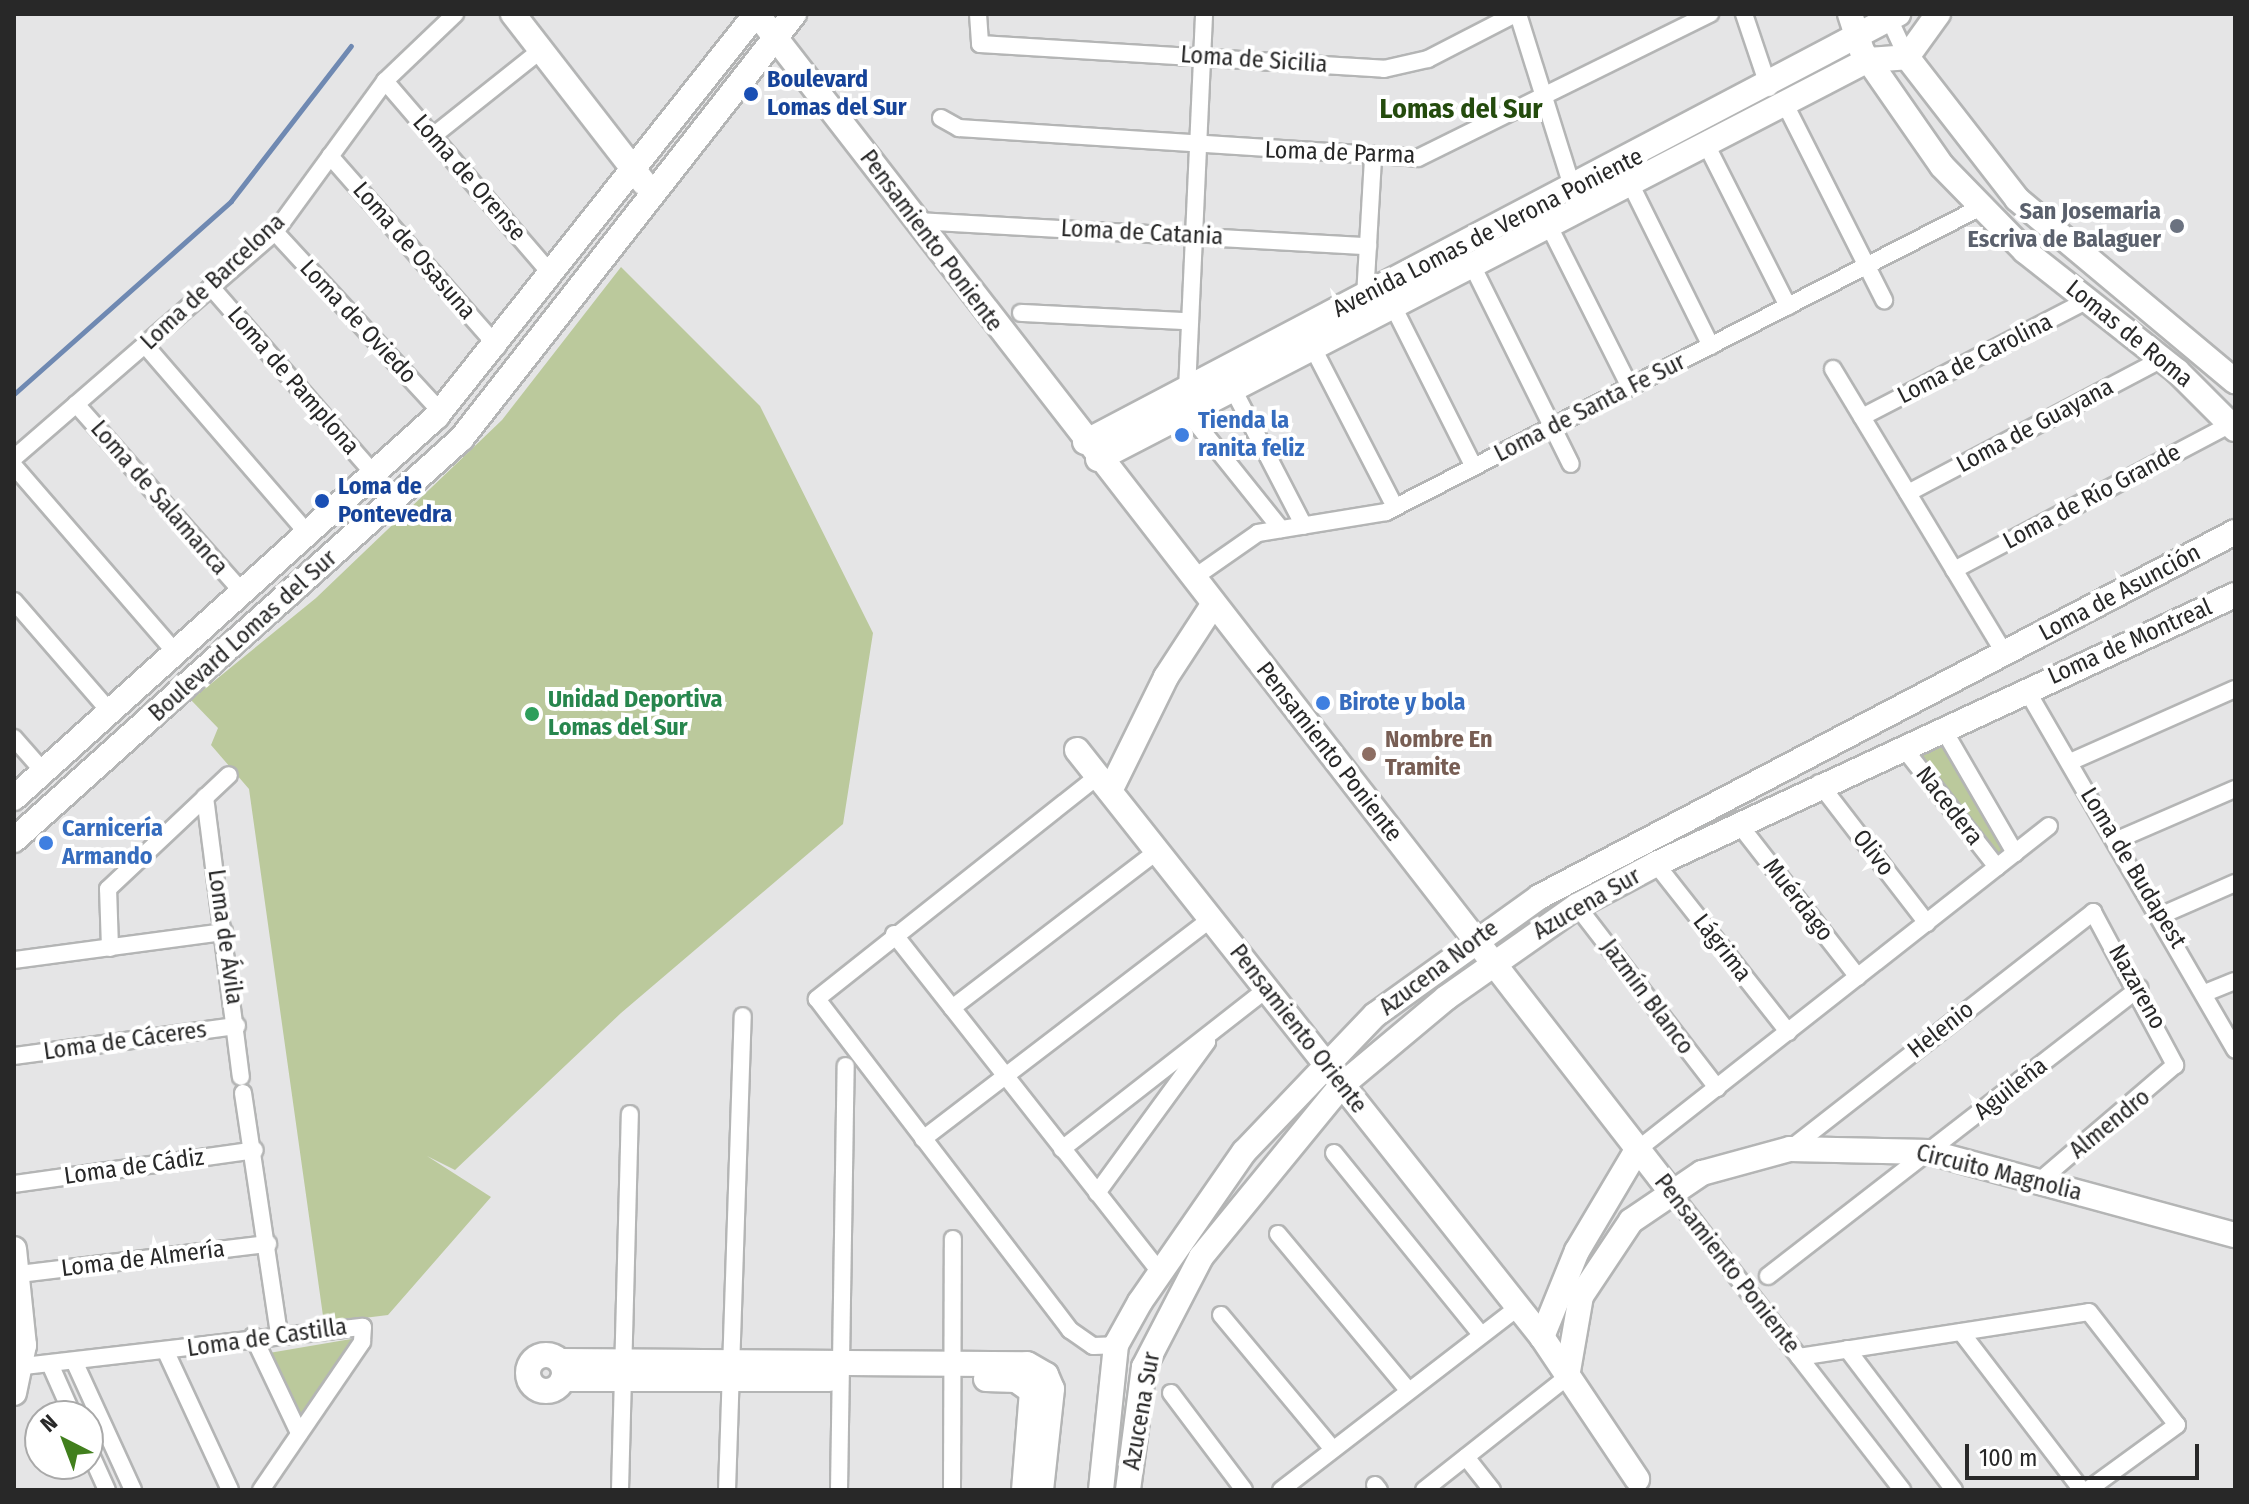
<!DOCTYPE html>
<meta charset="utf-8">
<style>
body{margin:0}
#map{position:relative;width:2249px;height:1504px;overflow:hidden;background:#e5e5e6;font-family:"Fira Sans Condensed",sans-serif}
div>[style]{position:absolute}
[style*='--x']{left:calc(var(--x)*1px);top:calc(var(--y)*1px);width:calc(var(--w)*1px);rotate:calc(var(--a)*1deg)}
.green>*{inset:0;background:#bbc99c}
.stream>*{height:5px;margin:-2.5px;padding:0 2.5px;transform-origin:2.5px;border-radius:2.5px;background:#6f89b2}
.roads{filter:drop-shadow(2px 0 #b4b5b5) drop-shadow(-2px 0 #b4b5b5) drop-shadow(0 2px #b4b5b5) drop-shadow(0 -2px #b4b5b5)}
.street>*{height:16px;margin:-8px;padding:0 8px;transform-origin:8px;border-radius:8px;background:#fff}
.secondary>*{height:24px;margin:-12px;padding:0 12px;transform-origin:12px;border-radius:12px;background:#fff}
.secondary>.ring{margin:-12px;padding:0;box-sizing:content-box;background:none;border:24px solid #fff;border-radius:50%}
.dots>*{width:22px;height:22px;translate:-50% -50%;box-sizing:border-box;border:4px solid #fff;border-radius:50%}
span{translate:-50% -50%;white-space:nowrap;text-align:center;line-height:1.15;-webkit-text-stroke:8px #fff;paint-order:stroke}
.street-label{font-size:24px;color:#282828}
.transit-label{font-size:24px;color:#164399;font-weight:700}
.left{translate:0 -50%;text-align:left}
.worship-label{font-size:24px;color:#5b616d;font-weight:700}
.right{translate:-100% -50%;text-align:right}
.shop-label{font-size:24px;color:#366cbe;font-weight:700}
.leisure-label{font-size:24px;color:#27864d;font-weight:700}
.education-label{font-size:24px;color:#785e54;font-weight:700}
.quarter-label{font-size:28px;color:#244b0d;font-weight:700}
.frame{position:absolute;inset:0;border:16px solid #282828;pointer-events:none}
.north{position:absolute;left:24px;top:1400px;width:80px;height:80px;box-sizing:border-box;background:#fff;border:2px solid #a9a9a9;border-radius:50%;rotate:318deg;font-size:22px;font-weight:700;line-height:32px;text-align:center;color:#282828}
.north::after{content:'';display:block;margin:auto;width:28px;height:36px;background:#417f1d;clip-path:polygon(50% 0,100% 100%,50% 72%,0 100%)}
.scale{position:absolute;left:1965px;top:1444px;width:234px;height:36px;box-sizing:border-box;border:4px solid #282828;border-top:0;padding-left:10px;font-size:24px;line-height:28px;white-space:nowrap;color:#282828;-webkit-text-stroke:6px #fff;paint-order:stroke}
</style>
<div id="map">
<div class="green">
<div style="clip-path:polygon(621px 267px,760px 406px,873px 633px,843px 824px,621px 1013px,455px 1170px,427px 1156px,491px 1197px,388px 1315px,324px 1323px,249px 789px,211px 745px,218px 728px,191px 700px,316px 598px,502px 420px)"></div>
<div style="clip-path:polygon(1937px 737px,2005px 848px,1995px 856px,1911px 749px)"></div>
<div style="clip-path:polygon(357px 1338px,302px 1417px,299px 1416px,269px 1353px)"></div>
</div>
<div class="stream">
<div style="--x:14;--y:394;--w:290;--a:-41.6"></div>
<div style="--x:231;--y:201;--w:196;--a:-52.3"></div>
</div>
<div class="roads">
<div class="street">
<div style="--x:978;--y:14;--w:30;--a:86"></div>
<div style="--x:980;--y:44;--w:405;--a:3.5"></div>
<div style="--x:1384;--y:69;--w:45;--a:-12.8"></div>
<div style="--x:1428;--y:59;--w:98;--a:-27.3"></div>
<div style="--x:1518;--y:14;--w:188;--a:72.6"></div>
<div style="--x:1744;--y:14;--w:78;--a:71.3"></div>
<div style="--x:1887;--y:14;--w:47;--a:65.1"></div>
<div style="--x:385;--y:81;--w:257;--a:49.3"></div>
<div style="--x:1785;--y:104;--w:220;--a:63.2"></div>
<div style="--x:941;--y:118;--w:21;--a:29"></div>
<div style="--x:959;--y:128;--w:460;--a:3.7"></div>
<div style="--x:1418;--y:158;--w:326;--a:-26.3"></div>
<div style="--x:433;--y:136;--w:138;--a:-38.5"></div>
<div style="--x:1706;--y:144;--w:182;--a:63.2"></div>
<div style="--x:330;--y:156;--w:254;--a:48.7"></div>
<div style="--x:1630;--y:183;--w:182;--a:63.6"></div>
<div style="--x:916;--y:221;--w:453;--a:3.2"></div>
<div style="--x:1549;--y:226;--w:180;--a:63.3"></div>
<div style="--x:275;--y:232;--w:245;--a:47.3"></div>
<div style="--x:1472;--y:265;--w:222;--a:63.6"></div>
<div style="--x:211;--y:287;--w:249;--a:48.9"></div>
<div style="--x:1365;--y:297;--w:138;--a:-86.7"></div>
<div style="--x:1393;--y:306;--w:180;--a:63.3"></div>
<div style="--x:1021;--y:313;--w:164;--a:2.8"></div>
<div style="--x:145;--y:345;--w:250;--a:49.2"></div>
<div style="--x:1313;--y:348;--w:179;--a:62.7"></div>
<div style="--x:1833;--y:369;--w:332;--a:58.9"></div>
<div style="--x:1233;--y:389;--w:154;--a:62.6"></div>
<div style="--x:1187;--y:390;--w:376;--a:-87.4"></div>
<div style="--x:76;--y:404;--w:252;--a:48.5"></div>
<div style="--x:1188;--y:413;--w:149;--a:51.3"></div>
<div style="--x:1862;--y:417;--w:254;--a:-27.4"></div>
<div style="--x:14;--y:458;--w:345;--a:-40.9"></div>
<div style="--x:275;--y:232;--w:187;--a:-53.9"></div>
<div style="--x:385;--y:81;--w:97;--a:-43.7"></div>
<div style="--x:14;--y:466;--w:247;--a:49.1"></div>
<div style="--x:1908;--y:493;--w:287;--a:-27.8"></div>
<div style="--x:1954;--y:570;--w:313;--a:-27.8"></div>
<div style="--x:1192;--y:579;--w:80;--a:-34.9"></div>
<div style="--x:1258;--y:533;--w:130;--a:-9.3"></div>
<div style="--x:1386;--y:512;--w:669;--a:-27.14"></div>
<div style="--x:14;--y:601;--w:147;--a:49.1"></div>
<div style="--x:2026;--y:689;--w:417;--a:59.9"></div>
<div style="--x:1942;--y:727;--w:146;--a:59.9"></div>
<div style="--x:14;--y:738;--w:44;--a:48.7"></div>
<div style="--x:1902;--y:746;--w:154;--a:51.9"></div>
<div style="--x:2070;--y:762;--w:180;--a:-23.9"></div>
<div style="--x:1098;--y:776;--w:359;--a:141.6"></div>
<div style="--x:817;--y:999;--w:417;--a:52.6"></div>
<div style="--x:1070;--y:1330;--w:28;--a:35"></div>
<div style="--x:1093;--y:1346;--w:23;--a:-2"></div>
<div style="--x:1819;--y:783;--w:177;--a:52.4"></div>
<div style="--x:205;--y:797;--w:282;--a:82.7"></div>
<div style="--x:1738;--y:823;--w:195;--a:52.1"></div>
<div style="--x:2117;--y:840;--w:129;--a:-23.4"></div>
<div style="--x:1656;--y:864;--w:214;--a:51.8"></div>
<div style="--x:1577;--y:906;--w:230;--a:52.4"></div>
<div style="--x:2162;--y:915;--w:80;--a:-23.7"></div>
<div style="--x:894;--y:934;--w:429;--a:51.8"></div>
<div style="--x:110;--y:948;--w:59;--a:-91.9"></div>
<div style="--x:108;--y:889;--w:166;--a:-43.3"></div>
<div style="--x:14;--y:960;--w:212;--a:-7.6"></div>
<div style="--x:2205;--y:993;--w:32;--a:-22"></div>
<div style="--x:952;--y:1008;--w:258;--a:-37.4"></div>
<div style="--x:14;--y:1056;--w:225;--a:-7.7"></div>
<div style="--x:243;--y:1093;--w:244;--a:81.5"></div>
<div style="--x:923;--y:1139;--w:362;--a:-37.4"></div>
<div style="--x:1062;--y:1149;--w:260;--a:-38"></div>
<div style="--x:1790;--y:1149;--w:385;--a:-38"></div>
<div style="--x:2093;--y:912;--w:174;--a:61.8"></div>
<div style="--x:2175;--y:1065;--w:177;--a:139.4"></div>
<div style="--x:1637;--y:1150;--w:524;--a:-38.18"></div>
<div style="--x:1334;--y:1153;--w:232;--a:51"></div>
<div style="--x:14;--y:1184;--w:243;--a:-8"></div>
<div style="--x:1671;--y:1192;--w:377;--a:52.2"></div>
<div style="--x:1097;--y:1193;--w:187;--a:-53.9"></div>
<div style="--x:1278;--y:1234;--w:202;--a:50.2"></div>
<div style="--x:19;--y:1274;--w:251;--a:-6.9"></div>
<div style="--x:1768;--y:1276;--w:470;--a:-37.8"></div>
<div style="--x:1221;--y:1315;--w:173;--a:50.2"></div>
<div style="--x:1961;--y:1332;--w:199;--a:52.6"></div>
<div style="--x:253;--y:1336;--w:107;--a:64.6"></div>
<div style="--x:1847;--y:1349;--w:177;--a:52.8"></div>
<div style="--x:166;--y:1352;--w:152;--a:65.1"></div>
<div style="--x:1799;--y:1357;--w:293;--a:-8.8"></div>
<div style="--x:2089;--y:1312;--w:143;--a:52.1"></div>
<div style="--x:2177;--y:1425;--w:110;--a:143.9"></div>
<div style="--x:74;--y:1361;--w:142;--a:65.4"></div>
<div style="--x:50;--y:1364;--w:57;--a:66.1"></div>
<div style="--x:24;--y:1366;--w:341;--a:-6.6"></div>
<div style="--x:363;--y:1327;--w:15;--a:94"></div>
<div style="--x:362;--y:1342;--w:179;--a:124.3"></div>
<div style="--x:1171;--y:1393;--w:121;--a:53"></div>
<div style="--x:88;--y:1448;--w:46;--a:65.7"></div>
<div style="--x:1466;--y:1457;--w:42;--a:51.8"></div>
<div style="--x:1375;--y:1485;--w:6;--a:51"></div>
<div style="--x:620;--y:1490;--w:376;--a:-88.5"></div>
<div style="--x:727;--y:1490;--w:474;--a:-88.1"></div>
<div style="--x:839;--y:1490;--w:424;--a:-89.1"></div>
<div style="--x:952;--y:1490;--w:251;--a:-89.8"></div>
<div style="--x:1281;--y:1490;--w:300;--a:-37.6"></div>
<div style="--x:1424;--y:1490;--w:182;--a:-38.3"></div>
</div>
<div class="secondary">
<div style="--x:513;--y:14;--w:214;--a:52.2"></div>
<div style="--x:757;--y:14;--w:1491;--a:52.19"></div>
<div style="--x:1850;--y:14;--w:39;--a:72"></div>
<div style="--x:1862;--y:51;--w:140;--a:55.2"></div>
<div style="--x:1942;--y:166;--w:119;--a:45.7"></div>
<div style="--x:2025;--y:251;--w:194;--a:38.3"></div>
<div style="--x:2177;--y:371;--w:82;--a:45"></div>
<div style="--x:1907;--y:57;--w:180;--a:52.2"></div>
<div style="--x:2017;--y:199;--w:284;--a:39.9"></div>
<div style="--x:1085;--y:442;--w:919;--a:-27.76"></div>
<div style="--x:1098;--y:459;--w:867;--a:-27.39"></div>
<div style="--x:1868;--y:60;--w:39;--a:-4"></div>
<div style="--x:1907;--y:57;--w:53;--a:-54.2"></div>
<div style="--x:1077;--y:750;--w:749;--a:51.62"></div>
<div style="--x:1542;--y:1337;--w:171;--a:56.2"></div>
<div style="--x:1110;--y:791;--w:127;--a:-63.8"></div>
<div style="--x:1166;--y:677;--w:86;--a:-56.9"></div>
<div style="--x:14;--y:798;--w:569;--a:-42.08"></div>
<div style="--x:436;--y:417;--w:515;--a:-51.55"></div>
<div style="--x:14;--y:840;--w:601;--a:-41.9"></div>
<div style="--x:461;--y:439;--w:540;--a:-51.92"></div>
<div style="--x:14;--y:1249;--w:97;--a:84.1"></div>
<div style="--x:24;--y:1345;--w:49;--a:101.8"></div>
<div style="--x:1542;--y:1337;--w:93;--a:-67.9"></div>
<div style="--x:1577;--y:1251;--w:117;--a:-59.3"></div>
<div class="ring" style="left:528px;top:1355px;width:12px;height:12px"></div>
<div style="--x:560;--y:1361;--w:467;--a:0.4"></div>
<div style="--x:1027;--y:1364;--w:22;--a:30"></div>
<div style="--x:1046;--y:1375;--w:15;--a:67"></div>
<div style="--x:1052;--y:1389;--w:102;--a:96.2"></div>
<div style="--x:1567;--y:1377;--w:82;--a:-80.2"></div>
<div style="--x:1581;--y:1296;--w:90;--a:-56.3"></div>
<div style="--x:1631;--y:1221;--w:86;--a:-34.1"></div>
<div style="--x:1702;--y:1173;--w:91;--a:-15.3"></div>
<div style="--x:1790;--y:1149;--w:139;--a:1.2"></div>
<div style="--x:1929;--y:1152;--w:317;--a:15.2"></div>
<div style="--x:563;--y:1379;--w:266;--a:0"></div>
<div style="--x:986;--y:1379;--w:30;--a:2"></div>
<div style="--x:1016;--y:1380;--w:19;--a:35"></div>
<div style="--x:1032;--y:1391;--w:99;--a:94.6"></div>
<div style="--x:1101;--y:1490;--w:146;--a:-84.1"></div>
<div style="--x:1116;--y:1345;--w:49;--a:-60.8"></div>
<div style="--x:1140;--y:1302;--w:183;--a:-55.3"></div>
<div style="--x:1244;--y:1152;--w:190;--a:-46.3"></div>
<div style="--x:1375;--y:1015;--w:202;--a:-35.7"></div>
<div style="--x:1539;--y:897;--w:786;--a:-27.67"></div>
<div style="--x:1128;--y:1490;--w:124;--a:-82.6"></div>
<div style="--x:1144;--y:1367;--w:124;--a:-62.6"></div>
<div style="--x:1201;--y:1257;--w:222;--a:-50.7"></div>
<div style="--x:1342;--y:1085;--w:136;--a:-39.9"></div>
<div style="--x:1446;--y:998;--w:160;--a:-35.1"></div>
<div style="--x:1577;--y:906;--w:89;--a:-28"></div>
<div style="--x:1656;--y:864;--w:638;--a:-24.92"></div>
</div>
</div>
<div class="dots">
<div style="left:751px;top:94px;background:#1a4fb4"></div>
<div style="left:2177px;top:226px;background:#6b7280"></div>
<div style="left:1182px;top:435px;background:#3f7fe0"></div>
<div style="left:322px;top:501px;background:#1a4fb4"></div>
<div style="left:1323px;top:703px;background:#3f7fe0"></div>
<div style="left:532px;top:714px;background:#2e9e5b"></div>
<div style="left:1369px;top:754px;background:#8d6e63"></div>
<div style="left:46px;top:843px;background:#3f7fe0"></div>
</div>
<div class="street-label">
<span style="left:1254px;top:60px;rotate:4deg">Loma de Sicilia</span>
<span style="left:1340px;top:153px;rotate:2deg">Loma de Parma</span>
<span style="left:469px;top:178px;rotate:49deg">Loma de Orense</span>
<span style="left:1142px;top:233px;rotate:3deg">Loma de Catania</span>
<span style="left:1488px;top:233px;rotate:-27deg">Avenida Lomas de Verona Poniente</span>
<span style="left:931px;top:241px;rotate:53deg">Pensamiento Poniente</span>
<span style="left:414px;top:251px;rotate:49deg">Loma de Osasuna</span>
<span style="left:213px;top:282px;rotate:-43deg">Loma de Barcelona</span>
<span style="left:358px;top:322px;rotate:47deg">Loma de Oviedo</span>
<span style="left:2129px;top:334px;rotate:39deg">Lomas de Roma</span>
<span style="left:1975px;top:359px;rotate:-27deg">Loma de Carolina</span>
<span style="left:293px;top:381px;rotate:49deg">Loma de Pamplona</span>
<span style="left:1590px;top:408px;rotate:-27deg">Loma de Santa Fe Sur</span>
<span style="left:2035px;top:426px;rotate:-28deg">Loma de Guayana</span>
<span style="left:2092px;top:497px;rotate:-28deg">Loma de Río Grande</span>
<span style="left:159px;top:498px;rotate:49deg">Loma de Salamanca</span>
<span style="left:2120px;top:593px;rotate:-28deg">Loma de Asunción</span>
<span style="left:243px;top:636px;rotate:-42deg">Boulevard Lomas del Sur</span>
<span style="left:2130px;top:642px;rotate:-24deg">Loma de Montreal</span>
<span style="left:1329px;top:752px;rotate:52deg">Pensamiento Poniente</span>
<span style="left:1949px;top:806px;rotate:52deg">Nacedera</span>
<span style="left:1873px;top:853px;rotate:52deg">Olivo</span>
<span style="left:2133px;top:868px;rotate:59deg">Loma de Budapest</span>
<span style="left:1798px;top:900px;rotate:52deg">Muérdago</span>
<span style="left:1587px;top:904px;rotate:-30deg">Azucena Sur</span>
<span style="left:225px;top:937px;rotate:82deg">Loma de Ávila</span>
<span style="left:1722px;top:948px;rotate:52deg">Lágrima</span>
<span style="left:1439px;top:968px;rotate:-37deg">Azucena Norte</span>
<span style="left:2137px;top:987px;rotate:61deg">Nazareno</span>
<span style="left:1647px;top:997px;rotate:53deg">Jazmín Blanco</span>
<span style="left:1298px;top:1029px;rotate:52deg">Pensamiento Oriente</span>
<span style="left:1941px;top:1030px;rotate:-38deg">Helenio</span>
<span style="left:125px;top:1041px;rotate:-8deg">Loma de Cáceres</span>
<span style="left:2011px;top:1089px;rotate:-38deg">Aguileña</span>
<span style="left:2110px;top:1124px;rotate:-39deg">Almendro</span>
<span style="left:134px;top:1167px;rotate:-8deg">Loma de Cádiz</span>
<span style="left:1999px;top:1173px;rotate:14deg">Circuito Magnolia</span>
<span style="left:143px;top:1259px;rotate:-7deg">Loma de Almería</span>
<span style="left:1727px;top:1264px;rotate:52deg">Pensamiento Poniente</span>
<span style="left:267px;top:1338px;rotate:-8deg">Loma de Castilla</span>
<span style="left:1142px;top:1411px;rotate:-80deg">Azucena Sur</span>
</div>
<div class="transit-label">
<span class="left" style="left:767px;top:94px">Boulevard<br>Lomas del Sur</span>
<span class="left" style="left:338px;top:501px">Loma de<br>Pontevedra</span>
</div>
<div class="worship-label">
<span class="right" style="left:2161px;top:226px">San Josemaria<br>Escriva de Balaguer</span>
</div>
<div class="shop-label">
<span class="left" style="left:1198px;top:435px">Tienda la<br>ranita feliz</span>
<span class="left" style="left:1339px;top:703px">Birote y bola</span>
<span class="left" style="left:62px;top:843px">Carnicería<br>Armando</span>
</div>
<div class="leisure-label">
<span class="left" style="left:548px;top:714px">Unidad Deportiva<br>Lomas del Sur</span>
</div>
<div class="education-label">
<span class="left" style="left:1385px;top:754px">Nombre En<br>Tramite</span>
</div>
<div class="quarter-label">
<span style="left:1461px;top:109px">Lomas del Sur</span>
</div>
<div class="frame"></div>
<div class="north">N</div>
<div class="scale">100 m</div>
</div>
